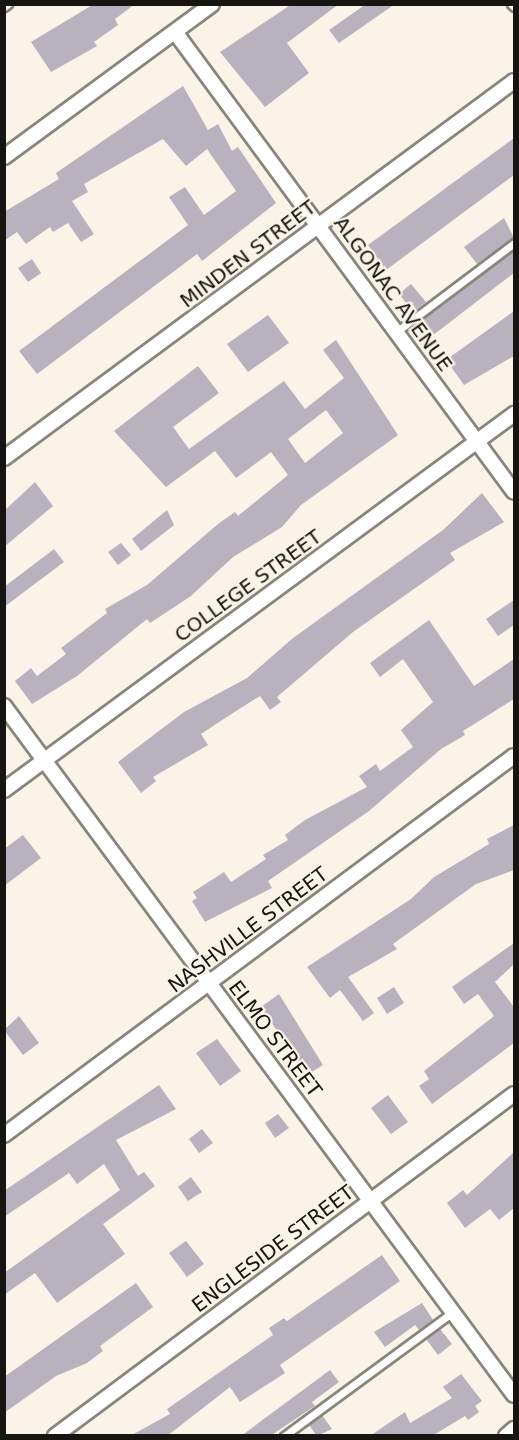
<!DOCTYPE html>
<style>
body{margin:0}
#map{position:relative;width:519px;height:1440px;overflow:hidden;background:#faf4e8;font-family:"DejaVu Sans",sans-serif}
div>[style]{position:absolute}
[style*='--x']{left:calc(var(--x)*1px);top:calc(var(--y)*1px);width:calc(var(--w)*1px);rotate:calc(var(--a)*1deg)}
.building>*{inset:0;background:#b7b2bd}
.roads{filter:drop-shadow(2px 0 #8a857a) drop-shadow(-2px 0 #8a857a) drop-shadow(0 2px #8a857a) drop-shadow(0 -2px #8a857a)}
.lane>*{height:7px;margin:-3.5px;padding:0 3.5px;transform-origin:3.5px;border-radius:3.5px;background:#fff}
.street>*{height:14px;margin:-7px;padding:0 7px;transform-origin:7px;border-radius:7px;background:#fff}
span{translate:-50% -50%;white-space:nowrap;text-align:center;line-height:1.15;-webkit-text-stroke:4.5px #faf4e8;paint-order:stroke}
.street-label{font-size:20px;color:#171511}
.frame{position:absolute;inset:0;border:6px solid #171511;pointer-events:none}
</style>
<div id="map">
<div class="building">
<div style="clip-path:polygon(94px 4px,135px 4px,115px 19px,118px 25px,94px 42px,97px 46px,51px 72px,31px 42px)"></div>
<div style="clip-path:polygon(292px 4px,339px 4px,287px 43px,309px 73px,265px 107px,220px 52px)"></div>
<div style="clip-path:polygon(366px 4px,395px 4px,339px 43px,329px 30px)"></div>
<div style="clip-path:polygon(183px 86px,208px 130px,218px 124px,232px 151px,238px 147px,276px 203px,202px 261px,197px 254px,37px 374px,19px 351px,188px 225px,169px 197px,185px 187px,204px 215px,236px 191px,207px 149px,186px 166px,163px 139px,84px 184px,88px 192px,72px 201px,94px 234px,81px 242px,68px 223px,53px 232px,50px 227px,26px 244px,17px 232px,4px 241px,4px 212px,59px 179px,56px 173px)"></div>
<div style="clip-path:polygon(514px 138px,514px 175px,386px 270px,368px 245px)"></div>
<div style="clip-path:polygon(504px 218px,514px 238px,477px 264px,464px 247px)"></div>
<div style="clip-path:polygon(514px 250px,514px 273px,428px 339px,417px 323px)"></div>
<div style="clip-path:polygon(32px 259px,41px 273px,28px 282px,18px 268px)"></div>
<div style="clip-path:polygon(411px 284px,426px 302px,413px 312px,399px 294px)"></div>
<div style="clip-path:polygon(514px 311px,514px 356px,464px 385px,446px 360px)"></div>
<div style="clip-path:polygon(268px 315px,289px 343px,248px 372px,227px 344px)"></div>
<div style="clip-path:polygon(evenodd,336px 340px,398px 435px,301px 505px,282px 527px,233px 557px,191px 596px,150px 623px,147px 619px,77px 676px,32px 704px,15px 681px,31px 668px,37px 676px,66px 654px,61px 648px,107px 613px,105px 609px,147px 585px,218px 524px,235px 512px,238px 516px,288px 475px,271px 452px,236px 478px,215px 451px,166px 487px,114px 431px,198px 366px,219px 393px,173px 427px,189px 449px,284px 381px,305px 409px,344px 378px,323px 350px,336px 340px,326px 410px,343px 433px,305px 463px,288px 439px,326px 410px)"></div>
<div style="clip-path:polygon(35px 482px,53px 506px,4px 547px,4px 511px)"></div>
<div style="clip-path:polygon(482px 493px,504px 522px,450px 553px,455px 560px,353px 632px,277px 697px,281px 702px,270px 710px,260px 696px,236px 711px,201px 734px,208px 745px,153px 777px,156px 781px,141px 793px,118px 762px,184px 712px,247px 678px,293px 638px,443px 530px)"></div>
<div style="clip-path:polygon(167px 510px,174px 525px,141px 551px,132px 539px)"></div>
<div style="clip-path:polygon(121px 543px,131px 555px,118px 565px,108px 552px)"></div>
<div style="clip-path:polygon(54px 549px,64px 562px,4px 607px,4px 587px)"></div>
<div style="clip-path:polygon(514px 600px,514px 625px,498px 636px,486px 619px)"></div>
<div style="clip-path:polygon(429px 620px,474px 686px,514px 659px,514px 699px,463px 731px,465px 735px,441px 749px,369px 811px,268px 881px,272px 888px,205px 922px,192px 901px,197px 898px,193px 892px,224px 872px,231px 882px,266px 859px,263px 855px,288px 840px,285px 835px,305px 820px,367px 787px,359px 776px,376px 764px,380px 771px,413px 747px,401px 730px,433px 702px,403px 659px,380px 677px,370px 663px)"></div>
<div style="clip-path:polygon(514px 825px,514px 870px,476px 884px,393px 944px,397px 949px,348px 977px,374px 1013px,363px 1021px,340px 990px,330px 998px,307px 967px,411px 899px,434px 877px,489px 844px,487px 839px)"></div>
<div style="clip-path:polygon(23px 835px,41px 858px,4px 886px,4px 849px)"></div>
<div style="clip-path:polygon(514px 943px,514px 964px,495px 982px,514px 1007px,514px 1043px,432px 1104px,419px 1086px,429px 1079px,424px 1071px,494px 1016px,478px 994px,464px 1004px,452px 987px)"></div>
<div style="clip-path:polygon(394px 987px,404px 1003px,387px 1014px,377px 998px)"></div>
<div style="clip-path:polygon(279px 994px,323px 1065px,307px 1075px,261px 1007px)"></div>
<div style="clip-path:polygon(19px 1016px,39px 1043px,23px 1055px,4px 1030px)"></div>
<div style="clip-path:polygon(217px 1039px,241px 1071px,220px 1086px,196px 1053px)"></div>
<div style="clip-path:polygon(159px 1085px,176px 1109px,116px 1140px,138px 1176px,144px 1172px,155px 1186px,103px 1224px,125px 1254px,57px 1303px,35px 1273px,4px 1295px,4px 1273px,120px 1190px,104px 1164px,77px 1184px,69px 1173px,4px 1217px,4px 1191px)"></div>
<div style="clip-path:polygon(388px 1095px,408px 1122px,391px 1134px,371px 1108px)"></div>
<div style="clip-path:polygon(278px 1114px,289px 1128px,275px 1138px,265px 1123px)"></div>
<div style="clip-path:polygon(202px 1129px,213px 1143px,199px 1153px,189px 1139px)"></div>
<div style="clip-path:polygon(514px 1152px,514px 1208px,499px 1220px,490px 1209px,465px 1228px,447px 1203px,463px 1190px,467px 1195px)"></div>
<div style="clip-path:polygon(191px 1177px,202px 1192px,188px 1201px,178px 1187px)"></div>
<div style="clip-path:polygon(186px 1241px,204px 1264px,187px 1277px,169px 1253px)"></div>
<div style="clip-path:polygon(382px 1255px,400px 1281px,280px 1365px,285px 1373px,240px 1402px,230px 1387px,167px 1436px,130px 1436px,170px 1414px,167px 1409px,273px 1335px,269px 1328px,284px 1318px,287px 1321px)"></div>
<div style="clip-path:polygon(136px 1283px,153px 1307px,100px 1346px,103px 1351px,87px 1363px,56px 1376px,4px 1413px,4px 1377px)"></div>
<div style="clip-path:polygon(422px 1303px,433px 1320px,419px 1330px,415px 1325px,385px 1347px,374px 1332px)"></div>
<div style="clip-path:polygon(440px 1329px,452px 1344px,438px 1355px,426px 1339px)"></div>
<div style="clip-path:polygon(330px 1370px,339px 1382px,312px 1402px,315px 1406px,270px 1436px,241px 1436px)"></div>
<div style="clip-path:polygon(461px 1374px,482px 1401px,475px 1406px,479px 1412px,468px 1420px,465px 1416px,432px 1436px,370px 1436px,405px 1412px,410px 1423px,452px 1398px,443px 1387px)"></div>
<div style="clip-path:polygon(322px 1415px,332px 1429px,317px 1436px,309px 1425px)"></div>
</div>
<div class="roads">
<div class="lane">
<div style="--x:511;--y:4;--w:4;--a:45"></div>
<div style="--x:4;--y:7;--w:5;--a:-37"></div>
<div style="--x:396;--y:332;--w:148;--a:-37"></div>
<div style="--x:284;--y:1436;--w:210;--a:-36.3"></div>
</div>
<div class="street">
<div style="--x:175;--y:32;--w:571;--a:53.61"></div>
<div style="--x:4;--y:157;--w:258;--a:-36.3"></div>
<div style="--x:4;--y:458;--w:634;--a:-36.47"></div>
<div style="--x:4;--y:706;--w:857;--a:53.49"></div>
<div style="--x:4;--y:790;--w:634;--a:-36.4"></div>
<div style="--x:4;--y:1135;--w:635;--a:-36.62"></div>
<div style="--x:55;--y:1436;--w:572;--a:-36.69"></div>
<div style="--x:506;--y:1436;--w:11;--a:-41"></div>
</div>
</div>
<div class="street-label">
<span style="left:248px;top:254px;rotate:-37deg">MINDEN STREET</span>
<span style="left:393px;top:294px;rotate:54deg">ALGONAC AVENUE</span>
<span style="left:248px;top:586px;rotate:-36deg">COLLEGE STREET</span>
<span style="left:248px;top:930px;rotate:-37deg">NASHVILLE STREET</span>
<span style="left:275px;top:1039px;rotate:53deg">ELMO STREET</span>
<span style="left:273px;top:1249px;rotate:-37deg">ENGLESIDE STREET</span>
</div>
<div class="frame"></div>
</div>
